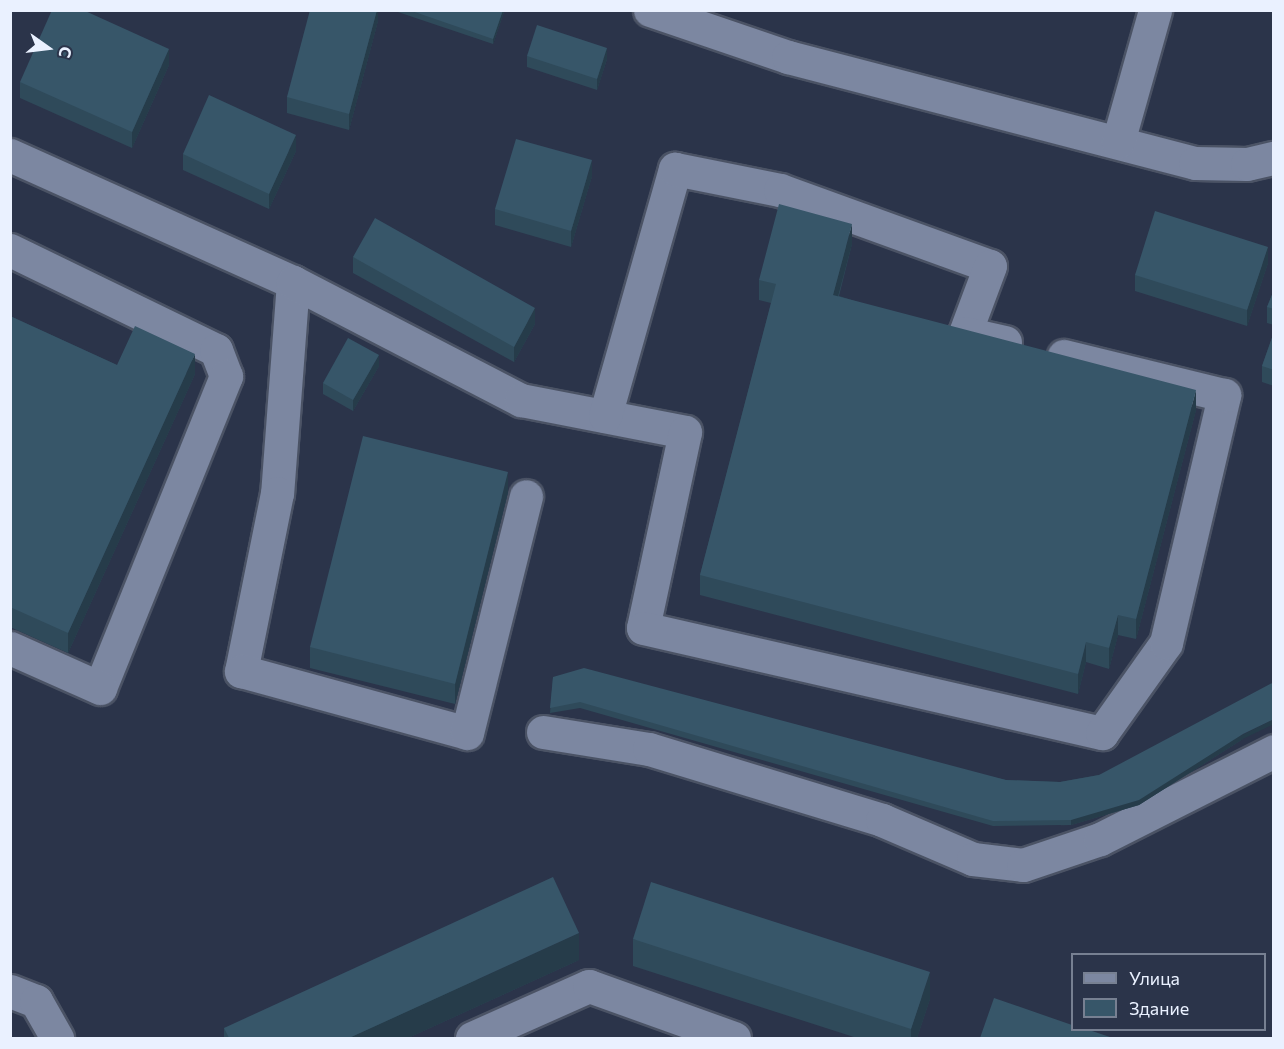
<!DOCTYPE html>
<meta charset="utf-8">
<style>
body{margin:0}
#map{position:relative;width:1284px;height:1049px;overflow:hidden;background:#2b344a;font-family:Commissioner,sans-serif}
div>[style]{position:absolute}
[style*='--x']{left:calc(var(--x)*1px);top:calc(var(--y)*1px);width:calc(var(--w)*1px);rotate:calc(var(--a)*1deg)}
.roads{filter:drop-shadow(2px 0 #4b5365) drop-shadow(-2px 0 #4b5365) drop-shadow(0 2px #4b5365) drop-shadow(0 -2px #4b5365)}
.minor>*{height:33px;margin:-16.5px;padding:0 16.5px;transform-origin:16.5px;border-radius:16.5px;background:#7c87a1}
.wall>*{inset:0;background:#2f4a5a}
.shaded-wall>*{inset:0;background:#263c4a}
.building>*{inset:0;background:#375669}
span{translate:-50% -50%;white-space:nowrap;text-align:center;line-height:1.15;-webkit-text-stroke:5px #2b344a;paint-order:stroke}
.frame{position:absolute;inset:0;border:12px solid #eaf1ff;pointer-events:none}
.legend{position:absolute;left:1071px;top:953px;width:195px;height:78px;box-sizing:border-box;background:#2b344a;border:2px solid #778092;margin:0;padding:8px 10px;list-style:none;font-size:18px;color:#eaf1ff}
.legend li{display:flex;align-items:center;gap:12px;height:30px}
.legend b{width:30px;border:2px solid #778092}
.north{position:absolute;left:18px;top:18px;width:60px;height:60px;-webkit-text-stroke:4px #2b344a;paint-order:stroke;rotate:104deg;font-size:16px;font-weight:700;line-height:24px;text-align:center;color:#eaf1ff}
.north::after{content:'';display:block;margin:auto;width:21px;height:27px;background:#eaf1ff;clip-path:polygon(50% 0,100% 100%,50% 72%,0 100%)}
</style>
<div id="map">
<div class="roads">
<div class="minor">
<div style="--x:650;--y:10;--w:146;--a:18.8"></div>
<div style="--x:788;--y:57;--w:421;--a:14.6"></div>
<div style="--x:1195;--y:163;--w:52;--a:1.1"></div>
<div style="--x:1247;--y:164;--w:28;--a:-13"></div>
<div style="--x:1118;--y:142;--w:137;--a:-74.3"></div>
<div style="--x:10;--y:155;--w:310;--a:24.2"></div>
<div style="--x:293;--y:282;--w:212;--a:94.3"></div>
<div style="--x:277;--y:493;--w:182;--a:101.4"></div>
<div style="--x:241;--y:671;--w:234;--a:15.3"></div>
<div style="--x:467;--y:733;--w:244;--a:-76"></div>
<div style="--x:10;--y:250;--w:229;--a:25.9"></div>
<div style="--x:216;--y:350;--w:28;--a:69"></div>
<div style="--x:226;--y:376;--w:336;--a:112"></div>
<div style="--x:100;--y:688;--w:98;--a:-156"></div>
<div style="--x:293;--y:282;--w:257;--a:27.4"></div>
<div style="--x:521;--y:400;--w:167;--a:11"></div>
<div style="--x:685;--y:432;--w:200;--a:102.1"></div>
<div style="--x:643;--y:628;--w:471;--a:12.9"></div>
<div style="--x:1102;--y:733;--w:110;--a:-54.6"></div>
<div style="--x:1166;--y:643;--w:255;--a:-76.8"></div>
<div style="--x:1224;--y:395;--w:165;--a:-166.3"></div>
<div style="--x:605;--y:416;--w:257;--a:-74.2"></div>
<div style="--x:675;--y:169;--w:107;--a:11.3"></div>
<div style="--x:780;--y:190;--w:223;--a:19.9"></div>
<div style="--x:990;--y:266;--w:72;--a:110.5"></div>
<div style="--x:965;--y:333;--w:41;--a:12.7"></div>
<div style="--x:543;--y:732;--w:107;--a:9.1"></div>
<div style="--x:649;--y:749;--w:244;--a:16.9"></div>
<div style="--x:882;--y:820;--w:99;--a:23.2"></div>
<div style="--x:973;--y:859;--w:50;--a:6.8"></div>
<div style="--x:1023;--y:865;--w:81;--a:-18.7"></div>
<div style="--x:1100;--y:839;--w:195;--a:-26.8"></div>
<div style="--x:10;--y:991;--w:28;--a:21"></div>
<div style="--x:36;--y:1001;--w:43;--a:60.4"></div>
<div style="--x:472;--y:1038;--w:128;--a:-24"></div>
<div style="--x:589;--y:986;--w:154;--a:19.7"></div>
</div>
</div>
<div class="wall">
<div style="clip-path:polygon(378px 10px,378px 21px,349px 130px,287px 113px,287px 97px)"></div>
<div style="clip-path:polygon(392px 10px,504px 10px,504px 12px,493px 44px)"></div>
<div style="clip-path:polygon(527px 56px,607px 59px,597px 90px,527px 67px)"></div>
<div style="clip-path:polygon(169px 65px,132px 148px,20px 98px,20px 82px)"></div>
<div style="clip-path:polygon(296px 151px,269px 209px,183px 170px,183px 154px)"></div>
<div style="clip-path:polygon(592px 176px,571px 247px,495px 225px,495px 209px)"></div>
<div style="clip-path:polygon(852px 244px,839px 296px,1196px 410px,1136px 639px,1118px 635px,1109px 669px,1086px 662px,1078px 694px,700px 595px,700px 575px,771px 303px,759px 300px,759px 280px)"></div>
<div style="clip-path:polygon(353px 257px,535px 324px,514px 362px,353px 273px)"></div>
<div style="clip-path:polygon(1268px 263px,1247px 326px,1135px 291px,1135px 275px)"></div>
<div style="clip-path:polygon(1274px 290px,1274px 325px,1267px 323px,1267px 307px)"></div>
<div style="clip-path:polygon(10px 316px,117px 365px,195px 374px,68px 653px,10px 627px)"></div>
<div style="clip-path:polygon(1274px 332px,1274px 386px,1262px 382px,1262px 366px)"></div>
<div style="clip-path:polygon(379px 366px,353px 411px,323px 394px,323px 383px)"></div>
<div style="clip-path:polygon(508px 492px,455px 704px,310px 668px,310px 647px)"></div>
<div style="clip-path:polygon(553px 677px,1006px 780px,1060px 782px,1099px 775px,1243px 739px,1139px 805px,1071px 825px,993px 826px,580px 708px,550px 713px)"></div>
<div style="clip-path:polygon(633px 939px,930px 999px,917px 1038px,857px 1038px,633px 966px)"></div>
<div style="clip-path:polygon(579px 960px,408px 1038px,224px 1038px,224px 1028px)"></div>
</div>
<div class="shaded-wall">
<div style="clip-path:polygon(377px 10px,378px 10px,378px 21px,349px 130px,349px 114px)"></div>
<div style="clip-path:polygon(503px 10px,504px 10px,504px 12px,493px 44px,493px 39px)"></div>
<div style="clip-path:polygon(607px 48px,607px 59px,597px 90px,597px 79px)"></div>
<div style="clip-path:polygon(169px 49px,169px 65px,132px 148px,132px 132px)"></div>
<div style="clip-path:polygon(296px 135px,296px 151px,269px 209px,269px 194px)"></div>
<div style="clip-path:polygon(592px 160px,592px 176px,571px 247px,571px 231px)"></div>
<div style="clip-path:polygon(852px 224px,852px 244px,833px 315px,833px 295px)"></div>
<div style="clip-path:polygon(1268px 247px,1268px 263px,1247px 326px,1247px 310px)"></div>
<div style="clip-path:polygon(535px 308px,535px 324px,514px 362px,514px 347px)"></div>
<div style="clip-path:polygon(195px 354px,195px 374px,68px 653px,68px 633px)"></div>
<div style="clip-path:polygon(379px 355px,379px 366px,353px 411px,353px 400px)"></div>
<div style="clip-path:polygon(1196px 390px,1196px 410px,1136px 639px,1136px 619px)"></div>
<div style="clip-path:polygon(508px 472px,508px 492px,455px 704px,455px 684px)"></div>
<div style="clip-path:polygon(1118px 615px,1118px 635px,1109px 669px,1109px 648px)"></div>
<div style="clip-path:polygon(1086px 642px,1086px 662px,1078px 694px,1078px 674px)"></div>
<div style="clip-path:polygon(1274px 719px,1274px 724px,1243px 739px,1139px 805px,1071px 825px,1071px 820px)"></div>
<div style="clip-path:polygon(579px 933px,579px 960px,408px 1038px,349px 1038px)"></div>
<div style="clip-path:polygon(930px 972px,930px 999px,917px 1038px,911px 1038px,911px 1029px)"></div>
</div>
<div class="building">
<div style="clip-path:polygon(52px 10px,83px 10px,169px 49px,132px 132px,20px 82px)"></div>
<div style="clip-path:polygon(310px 10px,377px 10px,349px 114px,287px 97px)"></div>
<div style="clip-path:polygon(409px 10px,503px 10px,493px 39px)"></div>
<div style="clip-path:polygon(537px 25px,607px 48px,597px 79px,527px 56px)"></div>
<div style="clip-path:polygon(209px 95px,296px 135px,269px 194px,183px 154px)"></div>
<div style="clip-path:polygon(516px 139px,592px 160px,571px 231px,495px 209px)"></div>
<div style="clip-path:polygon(779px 204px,852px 224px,833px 295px,1196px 390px,1136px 619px,1118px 615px,1109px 648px,1086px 642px,1078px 674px,700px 575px,776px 284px,759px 280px)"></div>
<div style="clip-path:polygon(1155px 211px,1268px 247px,1247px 310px,1135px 275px)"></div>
<div style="clip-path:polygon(375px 218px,535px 308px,514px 347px,353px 257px)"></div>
<div style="clip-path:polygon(1274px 290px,1274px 309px,1267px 307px)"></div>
<div style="clip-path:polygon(10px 316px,117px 365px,135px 326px,195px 354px,68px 633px,10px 607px)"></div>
<div style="clip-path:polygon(1274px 332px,1274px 370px,1262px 366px)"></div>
<div style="clip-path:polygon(348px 338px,379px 355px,353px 400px,323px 383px)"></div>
<div style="clip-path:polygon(363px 436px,508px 472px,455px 684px,310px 647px)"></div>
<div style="clip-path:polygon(584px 668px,1006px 780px,1060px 782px,1099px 775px,1274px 682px,1274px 719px,1243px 734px,1139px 800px,1071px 820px,993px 821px,580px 702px,550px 708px,553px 677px)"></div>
<div style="clip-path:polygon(553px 877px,579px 933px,349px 1038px,229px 1038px,224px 1028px)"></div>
<div style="clip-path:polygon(651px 882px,930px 972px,911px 1029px,633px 939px)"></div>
<div style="clip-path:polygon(994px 998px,1072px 1025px,1072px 1029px,1086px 1029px,1113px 1038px,980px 1038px)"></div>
</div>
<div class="frame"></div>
<ul class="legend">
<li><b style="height:8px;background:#7c87a1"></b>Улица</li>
<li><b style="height:16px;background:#375669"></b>Здание</li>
</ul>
<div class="north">С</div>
</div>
